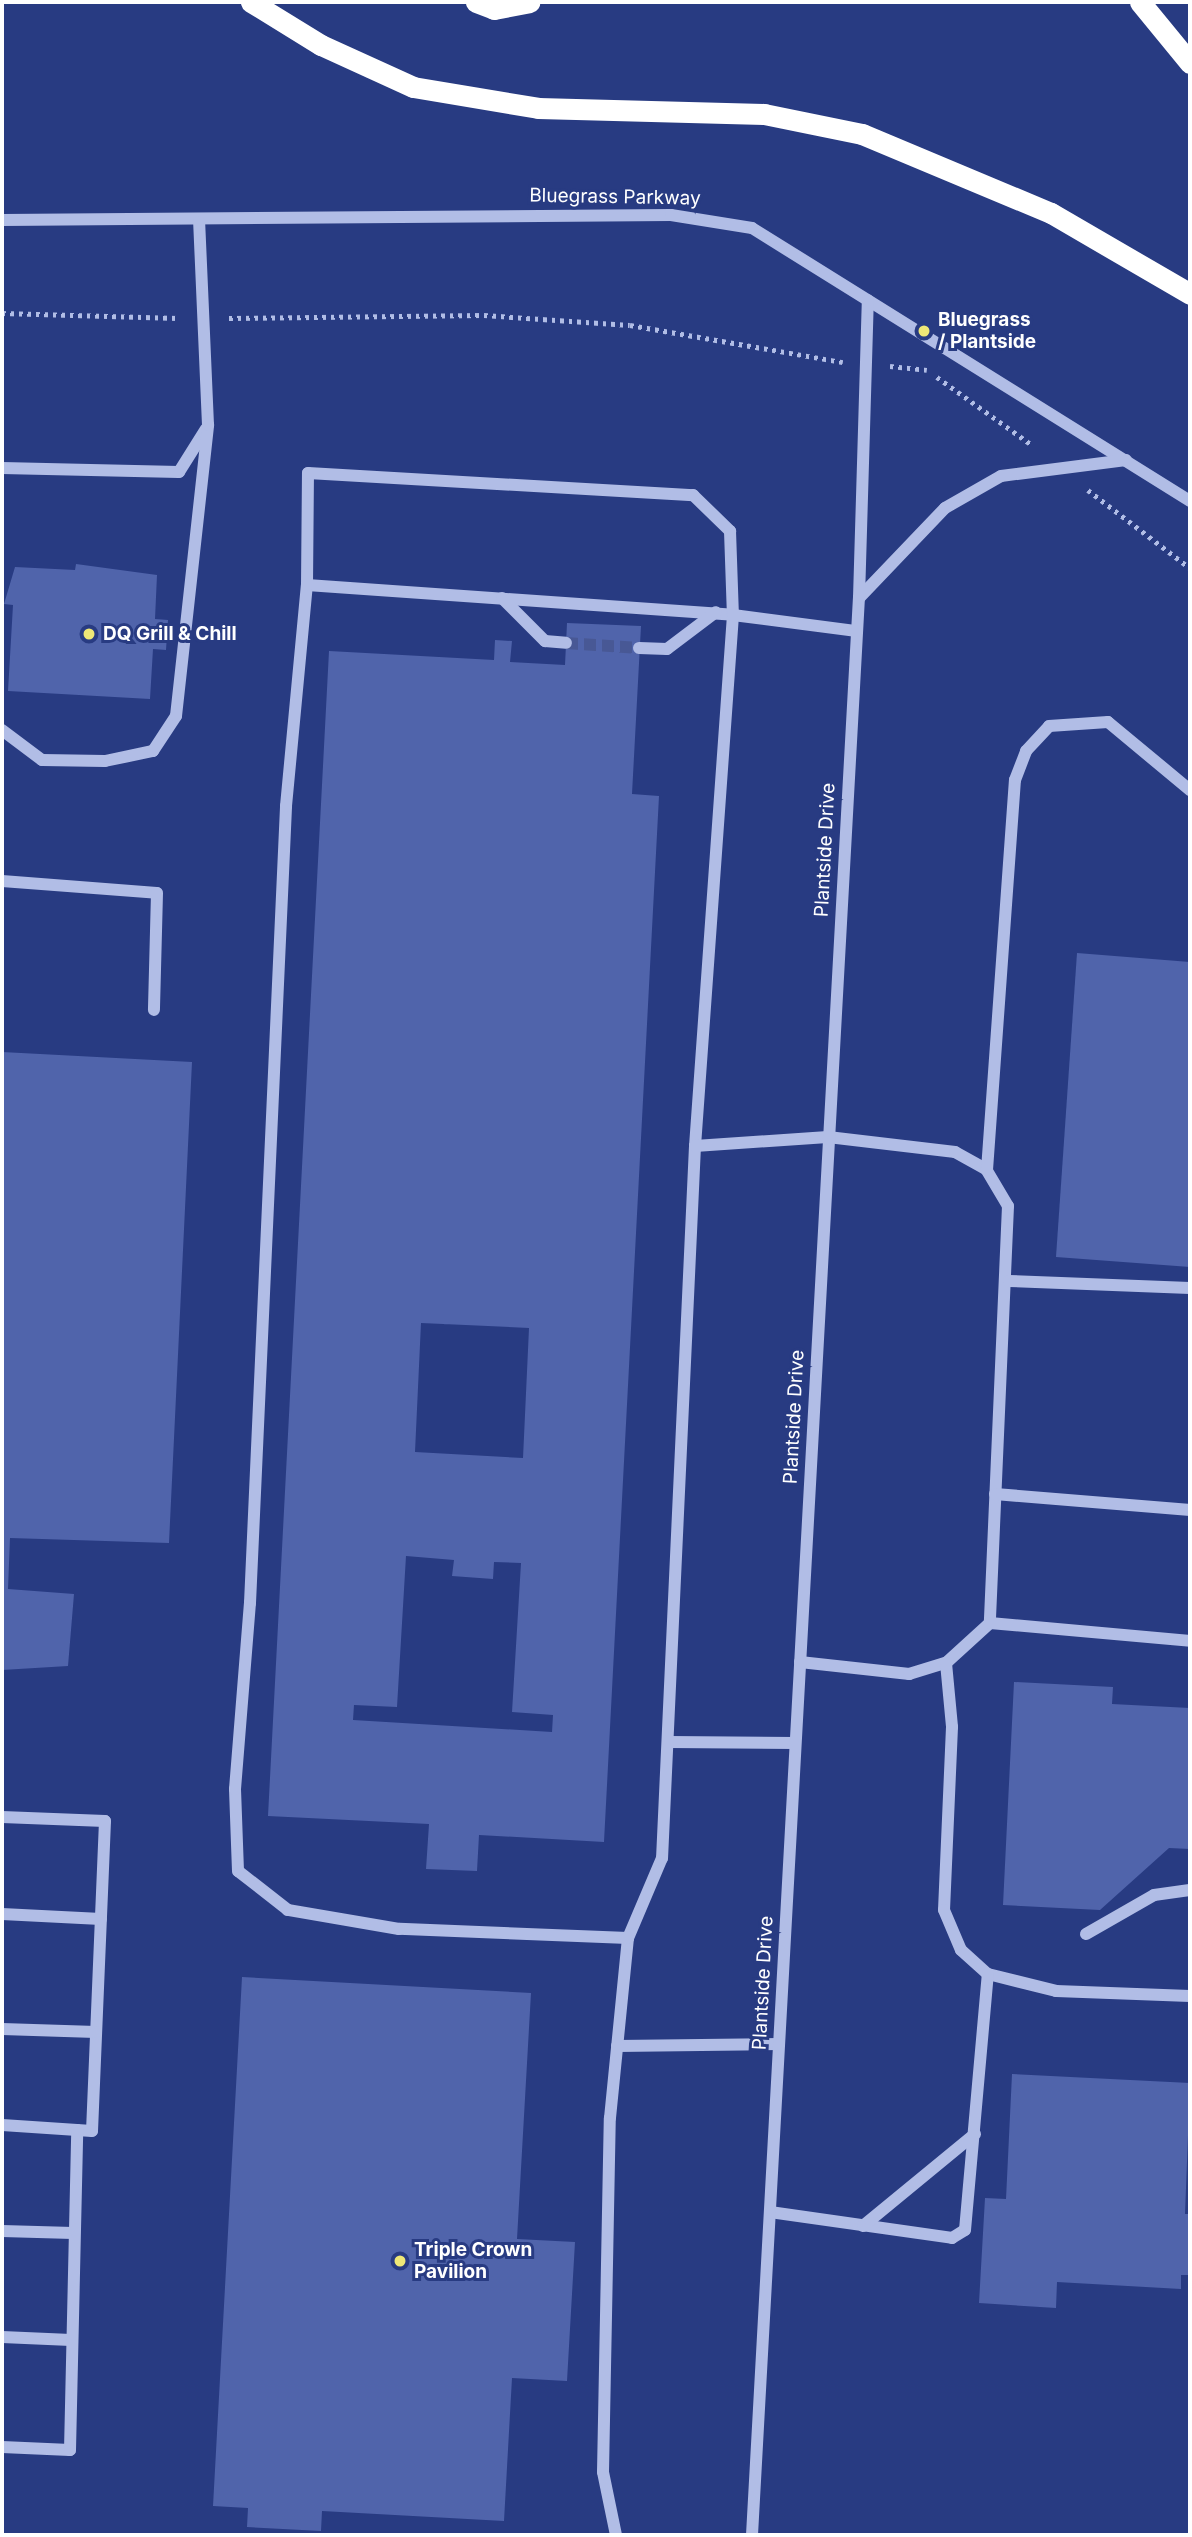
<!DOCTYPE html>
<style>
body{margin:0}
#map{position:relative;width:1192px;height:2537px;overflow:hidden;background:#283b82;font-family:Inter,sans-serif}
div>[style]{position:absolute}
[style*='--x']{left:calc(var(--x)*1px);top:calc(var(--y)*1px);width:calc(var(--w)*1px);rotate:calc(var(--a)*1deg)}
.building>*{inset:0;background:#5064ab}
.minor-tunnel>*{height:12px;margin-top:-6px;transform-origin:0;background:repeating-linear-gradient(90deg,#485895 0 12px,transparent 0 18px)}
.path>*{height:4.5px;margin-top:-2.25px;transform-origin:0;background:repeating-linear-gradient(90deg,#b1bde6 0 3.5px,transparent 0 8.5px)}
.minor>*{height:12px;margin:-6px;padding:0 6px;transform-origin:6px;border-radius:6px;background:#b1bde6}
.highway>*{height:21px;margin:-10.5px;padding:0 10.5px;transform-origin:10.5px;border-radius:10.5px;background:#fff}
.dots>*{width:19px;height:19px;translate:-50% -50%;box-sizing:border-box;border:4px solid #283b82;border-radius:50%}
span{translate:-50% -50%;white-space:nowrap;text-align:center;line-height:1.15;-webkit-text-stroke:6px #283b82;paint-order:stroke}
.street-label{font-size:19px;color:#fff}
.poi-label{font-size:19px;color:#fff;font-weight:700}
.left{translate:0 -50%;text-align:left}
.frame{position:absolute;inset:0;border:4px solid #fff;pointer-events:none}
</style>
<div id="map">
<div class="building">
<div style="clip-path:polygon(76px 564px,157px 575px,155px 619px,168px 620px,166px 650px,153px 649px,150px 699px,8px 691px,13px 605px,4px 604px,15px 567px,75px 570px)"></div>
<div style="clip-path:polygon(evenodd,567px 623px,641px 626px,632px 794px,659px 796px,604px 1842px,479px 1835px,477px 1871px,426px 1869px,429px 1824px,268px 1816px,329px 651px,494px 660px,495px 640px,512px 641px,510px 662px,565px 665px,567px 623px,421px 1323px,529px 1328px,523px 1458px,415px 1452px,421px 1323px,567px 623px,406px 1556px,454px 1560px,452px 1576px,493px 1579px,494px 1562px,521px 1563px,512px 1712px,553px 1715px,552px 1732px,353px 1720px,354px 1705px,397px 1707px,406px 1556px)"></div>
<div style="clip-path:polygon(1077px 953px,1190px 962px,1190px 1267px,1056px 1257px)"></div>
<div style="clip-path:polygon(2px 1052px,192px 1062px,169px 1543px,10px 1538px,8px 1589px,74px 1594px,68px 1666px,2px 1670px)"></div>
<div style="clip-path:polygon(1014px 1682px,1113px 1687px,1112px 1704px,1190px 1708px,1190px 1849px,1169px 1848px,1100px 1910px,1003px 1905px)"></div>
<div style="clip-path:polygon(242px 1977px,531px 1993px,517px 2239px,575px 2242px,567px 2381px,512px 2378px,504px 2521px,322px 2511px,321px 2531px,247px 2527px,248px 2508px,213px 2506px)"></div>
<div style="clip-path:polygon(1012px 2074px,1190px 2083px,1185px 2214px,1190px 2214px,1190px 2275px,1181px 2275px,1181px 2289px,1057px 2282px,1056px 2308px,979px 2303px,985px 2198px,1006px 2199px)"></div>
</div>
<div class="minor-tunnel">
<div style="--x:566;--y:643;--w:73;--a:3.9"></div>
</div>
<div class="path">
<div style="--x:2;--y:313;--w:176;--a:1.6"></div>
<div style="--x:229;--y:318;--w:255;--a:-0.7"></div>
<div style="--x:484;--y:315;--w:146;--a:3.9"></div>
<div style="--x:630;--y:325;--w:216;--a:9.9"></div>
<div style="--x:890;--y:366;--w:37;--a:6"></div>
<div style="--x:937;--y:377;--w:117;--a:35.6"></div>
<div style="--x:1088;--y:490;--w:128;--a:37.4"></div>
</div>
<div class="minor">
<div style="--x:2;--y:220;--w:669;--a:-0.43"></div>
<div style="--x:671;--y:215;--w:82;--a:9.1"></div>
<div style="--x:752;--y:228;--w:516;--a:31.93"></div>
<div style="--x:2;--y:468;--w:177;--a:1.3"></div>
<div style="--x:179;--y:472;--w:51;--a:-57.9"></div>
<div style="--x:307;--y:585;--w:427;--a:4"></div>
<div style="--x:733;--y:615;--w:532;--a:94.09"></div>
<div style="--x:695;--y:1146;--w:713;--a:92.65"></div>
<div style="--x:662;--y:1858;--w:87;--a:113"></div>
<div style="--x:502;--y:598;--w:61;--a:45"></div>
<div style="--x:545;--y:641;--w:21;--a:5"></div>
<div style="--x:859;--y:598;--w:124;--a:-46.3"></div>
<div style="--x:945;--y:508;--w:64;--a:-29.7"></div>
<div style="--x:1001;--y:476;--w:126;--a:-7.3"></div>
<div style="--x:639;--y:648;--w:28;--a:2"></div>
<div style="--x:667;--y:649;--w:61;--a:-37.1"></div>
<div style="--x:2;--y:730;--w:50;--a:36.9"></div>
<div style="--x:42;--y:760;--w:63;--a:0.9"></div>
<div style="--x:105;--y:761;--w:49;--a:-11.8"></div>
<div style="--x:153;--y:751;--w:42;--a:-56.7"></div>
<div style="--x:176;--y:716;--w:293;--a:-83.7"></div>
<div style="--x:208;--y:425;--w:203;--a:-92.5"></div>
<div style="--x:2;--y:881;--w:155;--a:4.4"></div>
<div style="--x:157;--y:893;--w:117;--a:91.5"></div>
<div style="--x:695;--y:1146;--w:133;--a:-3.9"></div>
<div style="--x:828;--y:1137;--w:128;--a:6.7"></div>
<div style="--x:955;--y:1152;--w:35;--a:29"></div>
<div style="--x:986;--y:1169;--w:43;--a:59.3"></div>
<div style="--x:1008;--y:1206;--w:417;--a:92.5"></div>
<div style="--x:987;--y:1170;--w:391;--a:-85.9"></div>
<div style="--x:1015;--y:780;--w:31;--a:-69"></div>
<div style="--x:1026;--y:751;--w:34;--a:-47"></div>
<div style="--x:1049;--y:726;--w:59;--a:-3.9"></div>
<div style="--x:1108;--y:722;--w:107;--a:39.7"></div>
<div style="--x:1009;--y:1281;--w:181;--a:2.2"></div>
<div style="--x:995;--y:1494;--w:196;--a:4.7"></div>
<div style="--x:800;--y:1662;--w:110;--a:6.3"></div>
<div style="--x:909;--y:1674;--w:39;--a:-17"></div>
<div style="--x:946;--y:1663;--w:59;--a:-42.3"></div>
<div style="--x:990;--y:1623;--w:201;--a:5.1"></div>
<div style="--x:946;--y:1663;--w:64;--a:84.6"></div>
<div style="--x:952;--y:1727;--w:183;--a:92.5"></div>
<div style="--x:944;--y:1910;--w:43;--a:67"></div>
<div style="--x:961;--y:1950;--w:36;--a:42"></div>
<div style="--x:988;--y:1974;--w:70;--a:14"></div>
<div style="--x:1056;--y:1991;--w:134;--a:2.1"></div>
<div style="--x:669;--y:1742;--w:126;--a:0.5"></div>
<div style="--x:2;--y:1817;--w:103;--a:2.2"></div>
<div style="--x:105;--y:1821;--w:310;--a:92.4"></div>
<div style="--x:92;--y:2131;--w:90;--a:-176.2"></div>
<div style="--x:2;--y:1914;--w:99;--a:2.9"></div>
<div style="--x:1086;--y:1934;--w:78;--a:-29.8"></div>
<div style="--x:1154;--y:1895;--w:36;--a:-8"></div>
<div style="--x:2;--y:2029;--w:94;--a:1.8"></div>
<div style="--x:617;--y:2046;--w:162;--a:-0.7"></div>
<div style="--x:770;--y:2212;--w:184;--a:8.1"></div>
<div style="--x:952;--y:2238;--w:15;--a:-32"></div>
<div style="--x:965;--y:2230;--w:257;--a:-84.9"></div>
<div style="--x:863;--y:2226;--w:145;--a:-39.4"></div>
<div style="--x:2;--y:2231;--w:71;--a:1.6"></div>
<div style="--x:2;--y:2337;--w:69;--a:2.5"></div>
<div style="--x:2;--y:2447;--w:68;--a:2.5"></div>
<div style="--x:70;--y:2450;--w:320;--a:-88.7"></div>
<div style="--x:616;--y:2535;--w:64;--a:-101.7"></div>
<div style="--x:603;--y:2472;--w:354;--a:-88.9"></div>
<div style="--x:610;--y:2118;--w:181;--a:-84.3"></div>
<div style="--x:628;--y:1938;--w:229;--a:-177.7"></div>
<div style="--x:399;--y:1929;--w:113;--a:-170.3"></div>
<div style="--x:288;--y:1910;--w:63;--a:-142"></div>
<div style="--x:238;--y:1871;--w:82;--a:-92.1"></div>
<div style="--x:235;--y:1789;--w:187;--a:-85.4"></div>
<div style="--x:250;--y:1603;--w:798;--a:-87.41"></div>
<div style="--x:286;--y:806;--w:222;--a:-84.6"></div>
<div style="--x:307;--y:585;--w:112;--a:-89.5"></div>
<div style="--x:308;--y:473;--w:386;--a:3.3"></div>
<div style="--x:693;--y:495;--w:52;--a:44.2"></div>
<div style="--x:730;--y:531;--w:84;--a:88"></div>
<div style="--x:733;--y:615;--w:125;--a:7.4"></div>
<div style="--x:752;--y:2535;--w:1940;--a:-86.84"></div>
<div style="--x:859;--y:598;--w:298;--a:-88.3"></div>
</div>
<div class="highway">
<div style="--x:251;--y:2;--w:82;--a:31.6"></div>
<div style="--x:321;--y:45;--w:101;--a:24.5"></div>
<div style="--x:413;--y:87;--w:127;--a:9.5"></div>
<div style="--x:538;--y:108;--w:226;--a:1.5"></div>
<div style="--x:764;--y:114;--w:100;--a:11.5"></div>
<div style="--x:862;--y:134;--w:205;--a:22.7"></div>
<div style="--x:1051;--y:213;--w:161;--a:30.2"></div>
<div style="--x:476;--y:2;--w:19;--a:21"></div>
<div style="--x:494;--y:9;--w:36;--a:-11"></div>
<div style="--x:1140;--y:2;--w:79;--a:50.7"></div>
</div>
<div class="dots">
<div style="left:924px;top:331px;background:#eee777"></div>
<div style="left:89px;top:634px;background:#eee777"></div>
<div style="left:400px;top:2261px;background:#eee777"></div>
</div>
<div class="street-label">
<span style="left:615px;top:197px;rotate:1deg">Bluegrass Parkway</span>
<span style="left:825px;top:850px;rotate:-87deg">Plantside Drive</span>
<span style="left:794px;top:1417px;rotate:-87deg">Plantside Drive</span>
<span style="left:763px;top:1983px;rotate:-87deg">Plantside Drive</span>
</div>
<div class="poi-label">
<span class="left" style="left:938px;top:331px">Bluegrass<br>/ Plantside</span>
<span class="left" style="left:103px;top:634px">DQ Grill &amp; Chill</span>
<span class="left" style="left:414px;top:2261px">Triple Crown<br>Pavilion</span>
</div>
<div class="frame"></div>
</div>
